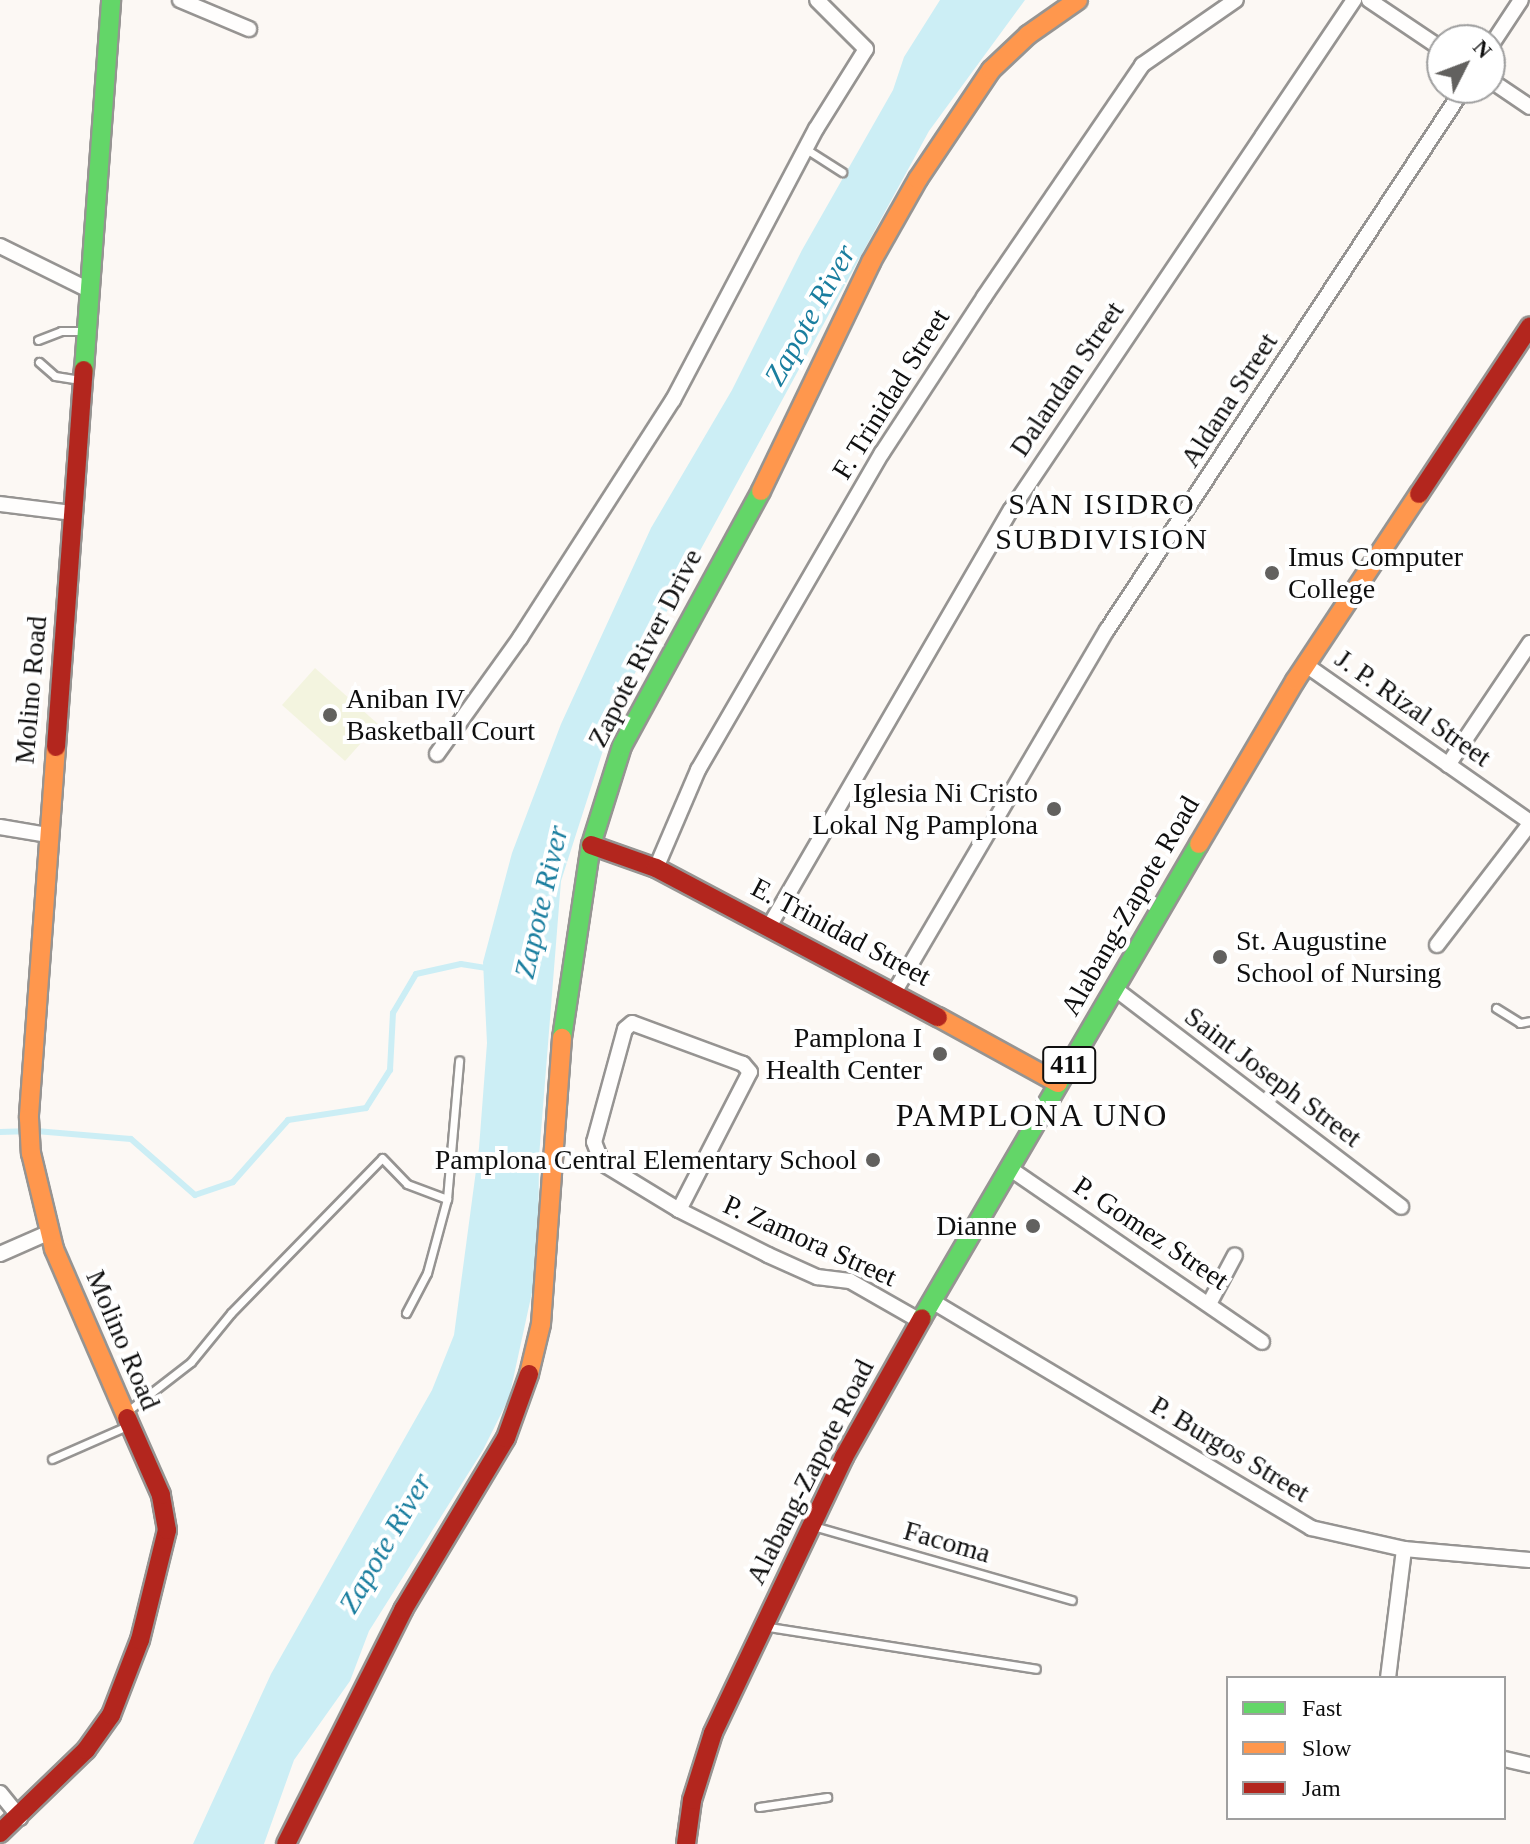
<!DOCTYPE html>
<style>
body{margin:0}
#map{position:relative;width:1530px;height:1844px;overflow:hidden;background:#fcf8f4;font-family:Georgia,serif}
div>[style]{position:absolute}
[style*='--x']{left:calc(var(--x)*1px);top:calc(var(--y)*1px);width:calc(var(--w)*1px);rotate:calc(var(--a)*1deg)}
.pitch>*{inset:0;background:#f3f4df}
.water>*{inset:0;background:#cceef5}
.stream>*{height:6px;margin:-3px;padding:0 3px;transform-origin:3px;border-radius:3px;background:#cceef5}
.roads{filter:drop-shadow(2px 0 #969492) drop-shadow(-2px 0 #969492) drop-shadow(0 2px #969492) drop-shadow(0 -2px #969492)}
.lane>*{height:7px;margin:-3.5px;padding:0 3.5px;transform-origin:3.5px;border-radius:3.5px;background:#fffefd}
.street>*{height:14px;margin:-7px;padding:0 7px;transform-origin:7px;border-radius:7px;background:#fffefd}
.fast>*{height:18px;margin:-9px;padding:0 9px;transform-origin:9px;border-radius:9px;background:#63d668}
.slow>*{height:18px;margin:-9px;padding:0 9px;transform-origin:9px;border-radius:9px;background:#ff974d}
.jam>*{height:18px;margin:-9px;padding:0 9px;transform-origin:9px;border-radius:9px;background:#b3261e}
.dots>*{width:22px;height:22px;translate:-50% -50%;box-sizing:border-box;border:4px solid #fff;border-radius:50%}
span{translate:-50% -50%;white-space:nowrap;text-align:center;line-height:1.15;-webkit-text-stroke:8px #fff;paint-order:stroke}
.shield-label span{padding:2px 6px;background:#fff;border:2px solid;border-radius:6px;-webkit-text-stroke-width:0}
.shield-label{font-size:26px;color:#0f0f0f;font-weight:700}
.street-label{font-size:28px;color:#0f0f0f}
.poi-label{font-size:28px;color:#0f0f0f}
.left{translate:0 -50%;text-align:left}
.right{translate:-100% -50%;text-align:right}
.water-label{font-size:30px;color:#1a7e9f;font-style:italic}
.neighbourhood-label{font-size:30px;color:#0f0f0f;letter-spacing:2px}
.quarter-label{font-size:32px;color:#0f0f0f;letter-spacing:2px}
.legend{position:absolute;left:1226px;top:1676px;width:280px;height:144px;box-sizing:border-box;background:#fff;border:2px solid #9f9f9f;margin:0;padding:10px 14px;list-style:none;font-size:24px;color:#0f0f0f}
.legend li{display:flex;align-items:center;gap:16px;height:40px}
.legend b{width:40px;border:2px solid #9f9f9f}
.north{position:absolute;left:1426px;top:24px;width:80px;height:80px;box-sizing:border-box;background:#fff;border:2px solid #9f9f9f;border-radius:50%;rotate:48deg;font-size:22px;font-weight:700;line-height:32px;text-align:center;color:#0f0f0f}
.north::after{content:'';display:block;margin:auto;width:28px;height:36px;background:#62615f;clip-path:polygon(50% 0,100% 100%,50% 72%,0 100%)}
</style>
<div id="map">
<div class="pitch">
<div style="clip-path:polygon(315px 668px,378px 724px,345px 761px,282px 705px)"></div>
</div>
<div class="water">
<div style="clip-path:polygon(940px 0,1025px 0,929px 131px,654px 635px,615px 713px,561px 881px,539px 1157px,538px 1265px,509px 1398px,483px 1450px,369px 1631px,350px 1681px,294px 1760px,264px 1844px,193px 1844px,271px 1674px,432px 1390px,454px 1335px,479px 1148px,487px 1043px,483px 962px,512px 853px,561px 724px,651px 528px,732px 390px,802px 250px,893px 90px,904px 57px)"></div>
</div>
<div class="stream">
<div style="--x:36;--y:1131;--w:95;--a:4.8"></div>
<div style="--x:131;--y:1139;--w:85;--a:41.2"></div>
<div style="--x:195;--y:1195;--w:40;--a:-18.9"></div>
<div style="--x:233;--y:1182;--w:83;--a:-48.4"></div>
<div style="--x:288;--y:1120;--w:79;--a:-8.7"></div>
<div style="--x:366;--y:1108;--w:45;--a:-57.7"></div>
<div style="--x:390;--y:1070;--w:57;--a:-87"></div>
<div style="--x:393;--y:1013;--w:45;--a:-59.5"></div>
<div style="--x:416;--y:974;--w:46;--a:-12.5"></div>
<div style="--x:461;--y:964;--w:31;--a:9"></div>
<div style="--x:0;--y:1132;--w:24;--a:-2"></div>
</div>
<div class="roads">
<div class="lane">
<div style="--x:806;--y:149;--w:43;--a:32.6"></div>
<div style="--x:38;--y:340;--w:25;--a:-21"></div>
<div style="--x:61;--y:331;--w:22;--a:0"></div>
<div style="--x:39;--y:362;--w:21;--a:41"></div>
<div style="--x:55;--y:376;--w:24;--a:9"></div>
<div style="--x:1496;--y:1008;--w:28;--a:32"></div>
<div style="--x:1520;--y:1023;--w:10;--a:-11"></div>
<div style="--x:406;--y:1313;--w:45;--a:-62.3"></div>
<div style="--x:427;--y:1273;--w:77;--a:-74.9"></div>
<div style="--x:129;--y:1410;--w:78;--a:-37.7"></div>
<div style="--x:191;--y:1362;--w:63;--a:-50.8"></div>
<div style="--x:231;--y:1313;--w:216;--a:-45.7"></div>
<div style="--x:382;--y:1158;--w:36;--a:46"></div>
<div style="--x:407;--y:1184;--w:43;--a:20.6"></div>
<div style="--x:447;--y:1199;--w:139;--a:-85"></div>
<div style="--x:52;--y:1459;--w:82;--a:-23.7"></div>
<div style="--x:817;--y:1527;--w:265;--a:16"></div>
<div style="--x:769;--y:1627;--w:270;--a:8.9"></div>
<div style="--x:759;--y:1807;--w:69;--a:-8.4"></div>
</div>
<div class="street">
<div style="--x:180;--y:0;--w:75;--a:22.8"></div>
<div style="--x:1369;--y:0;--w:88;--a:33.9"></div>
<div style="--x:1490;--y:47;--w:56;--a:-56.6"></div>
<div style="--x:1490;--y:80;--w:48;--a:34"></div>
<div style="--x:0;--y:246;--w:99;--a:26.3"></div>
<div style="--x:0;--y:504;--w:73;--a:7.1"></div>
<div style="--x:1306;--y:665;--w:274;--a:35"></div>
<div style="--x:437;--y:754;--w:143;--a:-54.4"></div>
<div style="--x:520;--y:638;--w:283;--a:-57.3"></div>
<div style="--x:673;--y:400;--w:306;--a:-62.2"></div>
<div style="--x:816;--y:129;--w:94;--a:-58"></div>
<div style="--x:866;--y:49;--w:69;--a:-135"></div>
<div style="--x:1448;--y:765;--w:147;--a:-56.1"></div>
<div style="--x:0;--y:827;--w:49;--a:9.5"></div>
<div style="--x:656;--y:868;--w:107;--a:-66.8"></div>
<div style="--x:698;--y:770;--w:367;--a:-59.9"></div>
<div style="--x:882;--y:453;--w:186;--a:-56.8"></div>
<div style="--x:984;--y:297;--w:281;--a:-55.7"></div>
<div style="--x:1142;--y:65;--w:114;--a:-34.7"></div>
<div style="--x:770;--y:925;--w:480;--a:-59.9"></div>
<div style="--x:1011;--y:510;--w:615;--a:-56.08"></div>
<div style="--x:1437;--y:945;--w:153;--a:-52.5"></div>
<div style="--x:1114;--y:988;--w:361;--a:37.3"></div>
<div style="--x:895;--y:991;--w:419;--a:-59.6"></div>
<div style="--x:1107;--y:630;--w:649;--a:-56.63"></div>
<div style="--x:1009;--y:1168;--w:307;--a:34.5"></div>
<div style="--x:679;--y:1210;--w:155;--a:-62.8"></div>
<div style="--x:750;--y:1072;--w:11;--a:-131"></div>
<div style="--x:743;--y:1064;--w:118;--a:-159.7"></div>
<div style="--x:632;--y:1023;--w:9;--a:139"></div>
<div style="--x:625;--y:1029;--w:117;--a:105.3"></div>
<div style="--x:594;--y:1142;--w:22;--a:69"></div>
<div style="--x:602;--y:1163;--w:90;--a:31.4"></div>
<div style="--x:679;--y:1210;--w:100;--a:26.8"></div>
<div style="--x:768;--y:1255;--w:54;--a:24.2"></div>
<div style="--x:817;--y:1277;--w:33;--a:7"></div>
<div style="--x:850;--y:1281;--w:81;--a:29.7"></div>
<div style="--x:0;--y:1254;--w:55;--a:-23.7"></div>
<div style="--x:932;--y:1301;--w:442;--a:30.9"></div>
<div style="--x:1311;--y:1528;--w:95;--a:12.7"></div>
<div style="--x:1404;--y:1549;--w:126;--a:5"></div>
<div style="--x:1209;--y:1304;--w:55;--a:-62"></div>
<div style="--x:1388;--y:1678;--w:130;--a:-82.9"></div>
<div style="--x:1504;--y:1759;--w:27;--a:13"></div>
<div style="--x:0;--y:1793;--w:32;--a:51"></div>
</div>
<div class="fast">
<div style="--x:84;--y:370;--w:371;--a:-85.8"></div>
<div style="--x:562;--y:1038;--w:195;--a:-81.5"></div>
<div style="--x:591;--y:845;--w:104;--a:-72.6"></div>
<div style="--x:622;--y:746;--w:290;--a:-61.4"></div>
<div style="--x:922;--y:1318;--w:549;--a:-59.7"></div>
</div>
<div class="slow">
<div style="--x:761;--y:491;--w:254;--a:-64.3"></div>
<div style="--x:871;--y:262;--w:95;--a:-60.5"></div>
<div style="--x:918;--y:179;--w:131;--a:-56.2"></div>
<div style="--x:991;--y:70;--w:51;--a:-43.4"></div>
<div style="--x:1028;--y:35;--w:61;--a:-35"></div>
<div style="--x:56;--y:747;--w:372;--a:94.2"></div>
<div style="--x:29;--y:1118;--w:35;--a:87"></div>
<div style="--x:31;--y:1153;--w:99;--a:76.5"></div>
<div style="--x:54;--y:1249;--w:184;--a:66.6"></div>
<div style="--x:1199;--y:844;--w:189;--a:-59.5"></div>
<div style="--x:1295;--y:681;--w:224;--a:-56.5"></div>
<div style="--x:938;--y:1017;--w:137;--a:28.8"></div>
<div style="--x:529;--y:1374;--w:51;--a:-76.5"></div>
<div style="--x:541;--y:1324;--w:287;--a:-85.8"></div>
</div>
<div class="jam">
<div style="--x:1419;--y:494;--w:201;--a:-56.5"></div>
<div style="--x:56;--y:747;--w:378;--a:-85.8"></div>
<div style="--x:591;--y:845;--w:69;--a:19.5"></div>
<div style="--x:656;--y:868;--w:319;--a:27.9"></div>
<div style="--x:0;--y:1833;--w:120;--a:-44"></div>
<div style="--x:86;--y:1750;--w:43;--a:-54.5"></div>
<div style="--x:111;--y:1715;--w:80;--a:-68.9"></div>
<div style="--x:140;--y:1640;--w:113;--a:-76.2"></div>
<div style="--x:167;--y:1530;--w:36;--a:-100"></div>
<div style="--x:161;--y:1495;--w:84;--a:-113.8"></div>
<div style="--x:286;--y:1844;--w:262;--a:-63.4"></div>
<div style="--x:403;--y:1610;--w:200;--a:-59.1"></div>
<div style="--x:506;--y:1438;--w:68;--a:-70.2"></div>
<div style="--x:686;--y:1844;--w:44;--a:-82.2"></div>
<div style="--x:692;--y:1800;--w:70;--a:-72.6"></div>
<div style="--x:713;--y:1733;--w:306;--a:-64.6"></div>
<div style="--x:844;--y:1457;--w:159;--a:-60.7"></div>
</div>
</div>
<div class="dots">
<div style="left:1272px;top:573px;background:#62615f"></div>
<div style="left:330px;top:715px;background:#62615f"></div>
<div style="left:1054px;top:809px;background:#62615f"></div>
<div style="left:1220px;top:957px;background:#62615f"></div>
<div style="left:940px;top:1054px;background:#62615f"></div>
<div style="left:873px;top:1160px;background:#62615f"></div>
<div style="left:1033px;top:1226px;background:#62615f"></div>
</div>
<div class="shield-label">
<span style="left:1069px;top:1065px">411</span>
</div>
<div class="street-label">
<span style="left:1067px;top:379px;rotate:-56deg">Dalandan Street</span>
<span style="left:891px;top:394px;rotate:-58deg">F. Trinidad Street</span>
<span style="left:1229px;top:400px;rotate:-57deg">Aldana Street</span>
<span style="left:645px;top:648px;rotate:-63deg">Zapote River Drive</span>
<span style="left:31px;top:690px;rotate:-85deg">Molino Road</span>
<span style="left:1413px;top:708px;rotate:35deg">J. P. Rizal Street</span>
<span style="left:1130px;top:906px;rotate:-60deg">Alabang-Zapote Road</span>
<span style="left:841px;top:932px;rotate:28deg">E. Trinidad Street</span>
<span style="left:1273px;top:1077px;rotate:37deg">Saint Joseph Street</span>
<span style="left:1151px;top:1233px;rotate:34deg">P. Gomez Street</span>
<span style="left:810px;top:1241px;rotate:24deg">P. Zamora Street</span>
<span style="left:123px;top:1340px;rotate:67deg">Molino Road</span>
<span style="left:1230px;top:1449px;rotate:31deg">P. Burgos Street</span>
<span style="left:810px;top:1472px;rotate:-63deg">Alabang-Zapote Road</span>
<span style="left:947px;top:1542px;rotate:16deg">Facoma</span>
</div>
<div class="poi-label">
<span class="left" style="left:1288px;top:573px">Imus Computer<br>College</span>
<span class="left" style="left:346px;top:715px">Aniban IV<br>Basketball Court</span>
<span class="right" style="left:1038px;top:809px">Iglesia Ni Cristo<br>Lokal Ng Pamplona</span>
<span class="left" style="left:1236px;top:957px">St. Augustine<br>School of Nursing</span>
<span class="right" style="left:922px;top:1054px">Pamplona I<br>Health Center</span>
<span class="right" style="left:857px;top:1160px">Pamplona Central Elementary School</span>
<span class="right" style="left:1017px;top:1226px">Dianne</span>
</div>
<div class="water-label">
<span style="left:810px;top:315px;rotate:-61deg">Zapote River</span>
<span style="left:541px;top:902px;rotate:-77deg">Zapote River</span>
<span style="left:385px;top:1543px;rotate:-60deg">Zapote River</span>
</div>
<div class="neighbourhood-label">
<span style="left:1102px;top:521px">SAN ISIDRO<br>SUBDIVISION</span>
</div>
<div class="quarter-label">
<span style="left:1032px;top:1115px">PAMPLONA UNO</span>
</div>
<ul class="legend">
<li><b style="height:10px;background:#63d668"></b>Fast</li>
<li><b style="height:10px;background:#ff974d"></b>Slow</li>
<li><b style="height:10px;background:#b3261e"></b>Jam</li>
</ul>
<div class="north">N</div>
</div>
